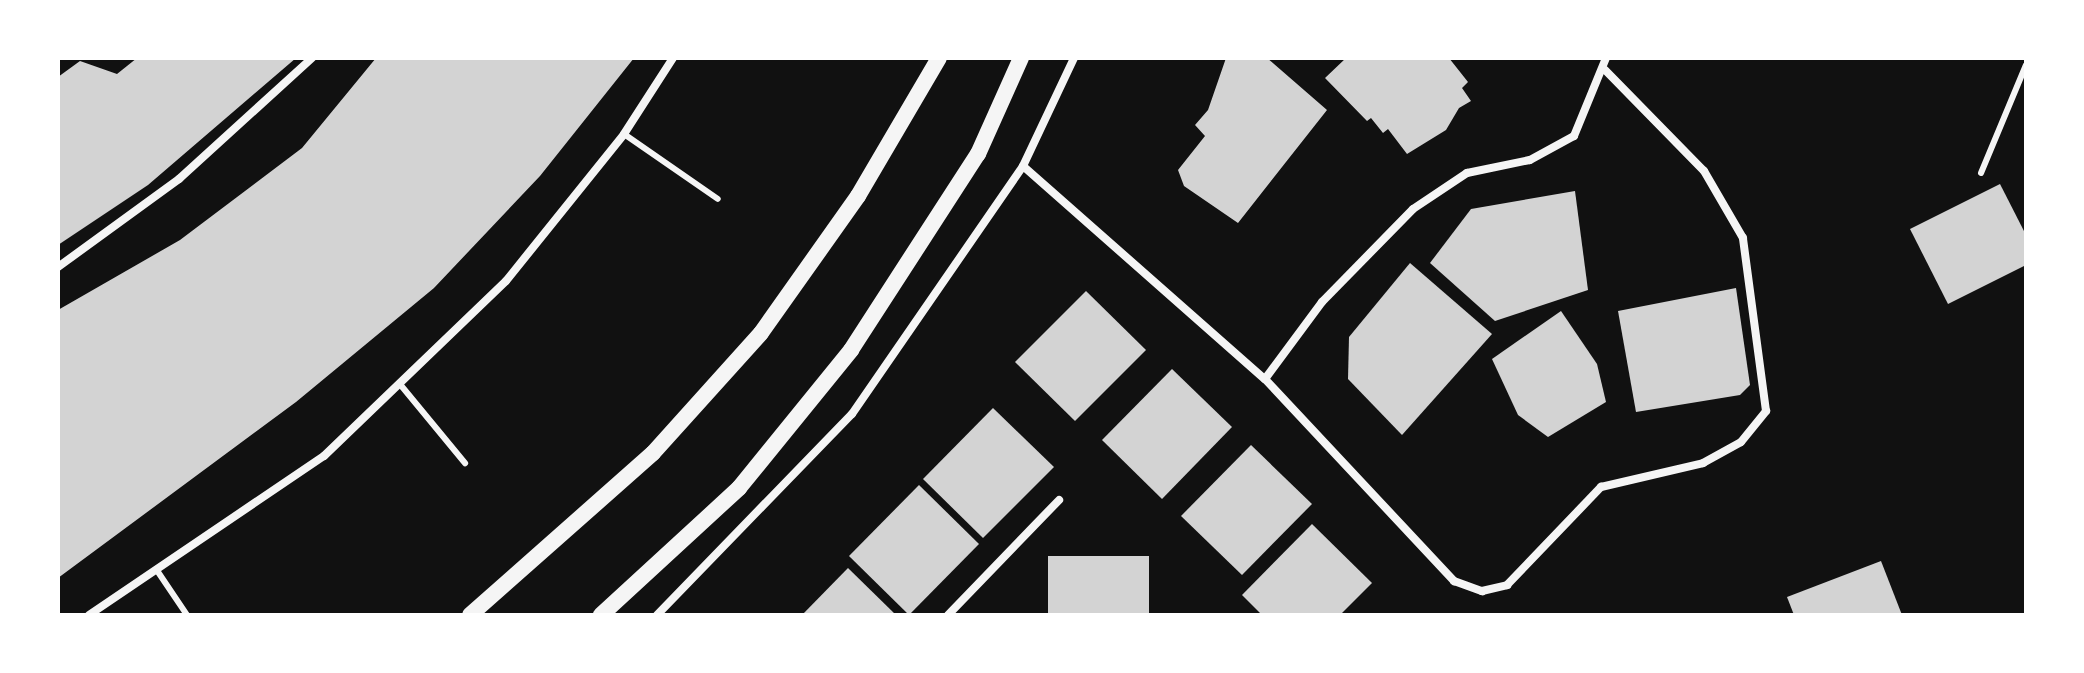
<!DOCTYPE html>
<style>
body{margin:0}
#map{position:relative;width:2084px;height:673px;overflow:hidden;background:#111;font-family:"Fira Sans Condensed",sans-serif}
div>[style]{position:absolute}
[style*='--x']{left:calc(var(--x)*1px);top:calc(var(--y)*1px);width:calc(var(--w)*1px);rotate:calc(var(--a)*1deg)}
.building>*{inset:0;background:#d3d3d3}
.service>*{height:6px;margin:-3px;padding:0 3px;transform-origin:3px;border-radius:3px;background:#f5f5f5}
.minor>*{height:8px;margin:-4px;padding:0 4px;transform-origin:4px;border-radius:4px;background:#f5f5f5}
.secondary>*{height:16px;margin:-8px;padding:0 8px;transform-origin:8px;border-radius:8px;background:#f5f5f5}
span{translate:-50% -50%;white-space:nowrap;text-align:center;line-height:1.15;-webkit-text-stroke:8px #fff;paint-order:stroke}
.frame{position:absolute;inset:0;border:60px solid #fff;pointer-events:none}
</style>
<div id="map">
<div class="building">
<div style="clip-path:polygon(137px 58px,296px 58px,148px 185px,58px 245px,58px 77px,80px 61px,117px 74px)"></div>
<div style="clip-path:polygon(376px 58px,634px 58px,540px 176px,434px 288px,296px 402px,58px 578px,58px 310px,180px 240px,302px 148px)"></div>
<div style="clip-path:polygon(1226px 58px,1267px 58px,1327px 110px,1238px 223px,1184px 186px,1178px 170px,1205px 136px,1195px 125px,1208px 110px)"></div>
<div style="clip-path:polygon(1346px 58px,1449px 58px,1468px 82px,1462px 88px,1471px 101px,1459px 108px,1446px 130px,1407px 154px,1388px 129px,1383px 133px,1371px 118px,1367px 121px,1325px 78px)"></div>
<div style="clip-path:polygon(2000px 184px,2026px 235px,2026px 265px,1948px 304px,1910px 229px)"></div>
<div style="clip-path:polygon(1575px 191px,1588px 290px,1495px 321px,1430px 263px,1471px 209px)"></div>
<div style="clip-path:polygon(1410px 263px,1492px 334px,1402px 435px,1348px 379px,1349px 337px)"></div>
<div style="clip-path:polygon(1736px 288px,1750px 385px,1740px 395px,1636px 412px,1618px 311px)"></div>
<div style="clip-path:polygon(1086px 291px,1146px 350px,1075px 421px,1015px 362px)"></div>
<div style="clip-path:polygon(1561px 311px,1597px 364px,1606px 402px,1548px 437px,1518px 415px,1492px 359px)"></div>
<div style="clip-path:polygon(1172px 369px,1232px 427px,1162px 499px,1102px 440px)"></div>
<div style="clip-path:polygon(993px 408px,1054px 467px,983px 538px,923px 479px)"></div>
<div style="clip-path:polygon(1251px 445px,1312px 504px,1242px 575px,1181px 516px)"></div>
<div style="clip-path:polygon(919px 485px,979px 544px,909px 615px,849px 556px)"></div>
<div style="clip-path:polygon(1312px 524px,1372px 583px,1340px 615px,1262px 615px,1242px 595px)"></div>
<div style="clip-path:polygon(1048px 556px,1149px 556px,1149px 615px,1048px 615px)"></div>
<div style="clip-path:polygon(1881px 561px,1902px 615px,1794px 615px,1787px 597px)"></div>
<div style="clip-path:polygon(848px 568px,896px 615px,802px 615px)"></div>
</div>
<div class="service">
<div style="--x:624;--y:134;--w:114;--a:34.7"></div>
<div style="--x:1981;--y:173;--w:117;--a:-67.4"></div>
<div style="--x:399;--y:383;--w:104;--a:50.5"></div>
<div style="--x:156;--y:569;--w:55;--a:56"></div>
</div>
<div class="minor">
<div style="--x:1023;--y:166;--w:322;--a:41.4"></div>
<div style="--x:1265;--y:379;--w:277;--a:46.9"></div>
<div style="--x:1454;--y:581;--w:30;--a:20"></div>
<div style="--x:1482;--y:591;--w:26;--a:-13"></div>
<div style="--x:1507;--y:585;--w:136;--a:-46.2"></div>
<div style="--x:1601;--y:487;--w:105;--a:-13.2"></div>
<div style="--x:1703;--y:463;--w:43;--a:-28.9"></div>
<div style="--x:1741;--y:442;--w:40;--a:-51"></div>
<div style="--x:1766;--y:411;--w:175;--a:-97.6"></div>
<div style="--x:1743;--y:238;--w:78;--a:-120.2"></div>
<div style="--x:1704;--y:171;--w:141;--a:-134.4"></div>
<div style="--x:58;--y:267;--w:150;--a:-36"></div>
<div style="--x:179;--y:179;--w:180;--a:-42.3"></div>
<div style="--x:1265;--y:379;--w:96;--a:-53.5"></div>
<div style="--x:1322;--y:302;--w:130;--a:-45.6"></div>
<div style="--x:1413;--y:209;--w:65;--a:-33.7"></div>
<div style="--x:1467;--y:173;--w:64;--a:-11.7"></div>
<div style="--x:1530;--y:160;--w:50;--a:-28.6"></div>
<div style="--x:1574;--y:136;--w:84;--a:-67.7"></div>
<div style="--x:89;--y:615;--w:284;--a:-34.1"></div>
<div style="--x:324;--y:456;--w:252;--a:-43.9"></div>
<div style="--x:506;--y:281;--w:189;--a:-51.2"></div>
<div style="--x:624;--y:134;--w:90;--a:-57.2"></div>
<div style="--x:657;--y:615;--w:280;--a:-45.9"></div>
<div style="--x:852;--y:414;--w:301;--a:-55.4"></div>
<div style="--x:1023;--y:166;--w:119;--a:-64.7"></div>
<div style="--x:948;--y:615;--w:160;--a:-46"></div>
</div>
<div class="secondary">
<div style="--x:470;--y:615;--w:244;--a:-41.5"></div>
<div style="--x:653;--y:453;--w:161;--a:-48"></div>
<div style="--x:761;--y:333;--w:168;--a:-54.7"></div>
<div style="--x:858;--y:196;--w:160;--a:-59.6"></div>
<div style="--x:601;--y:615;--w:188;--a:-42.6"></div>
<div style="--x:739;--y:488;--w:178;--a:-50.9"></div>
<div style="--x:851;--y:350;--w:234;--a:-57.1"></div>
<div style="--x:978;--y:154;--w:105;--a:-65.9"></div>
</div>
<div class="frame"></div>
</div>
